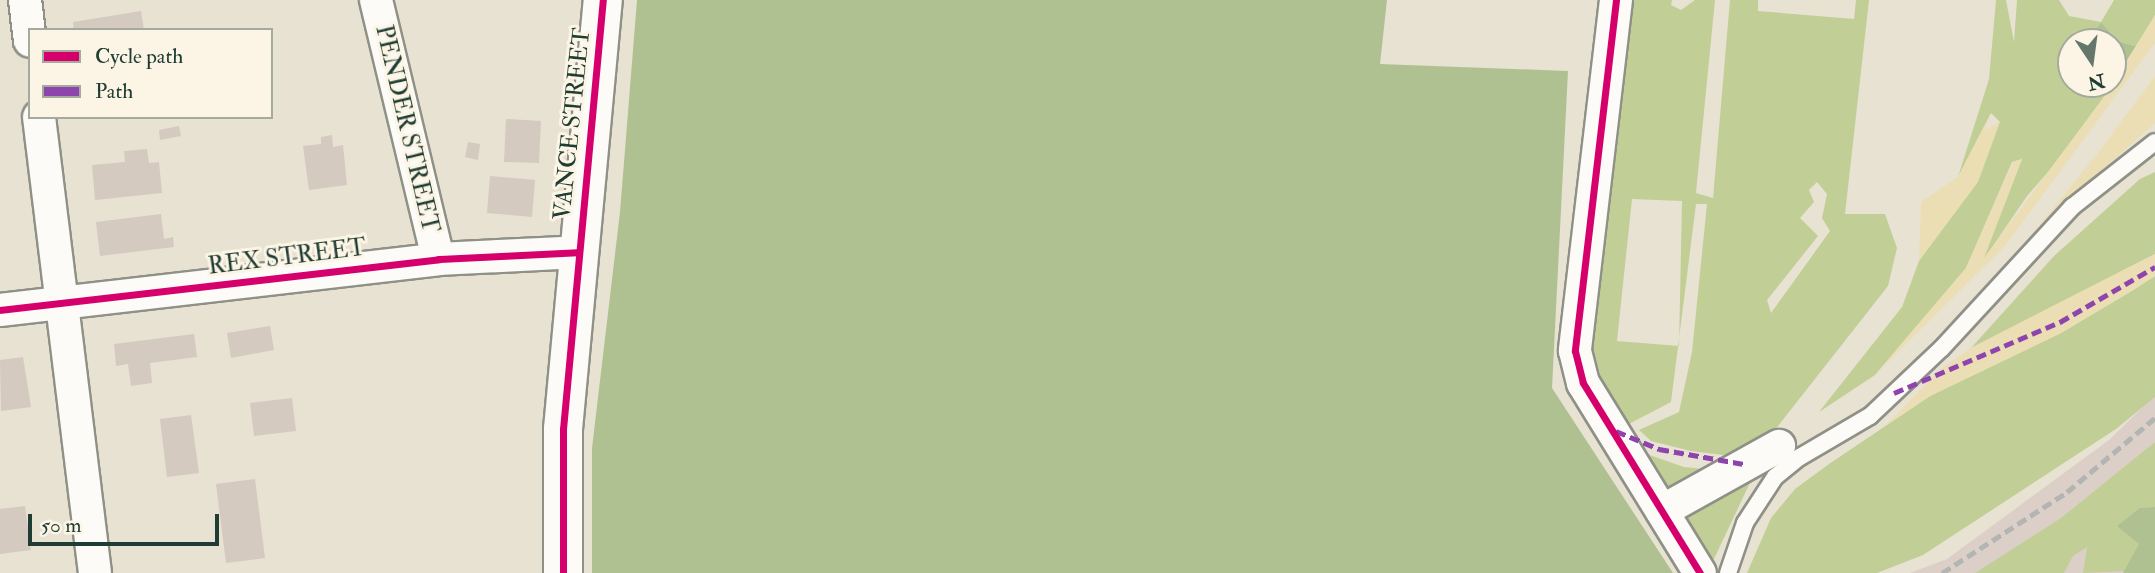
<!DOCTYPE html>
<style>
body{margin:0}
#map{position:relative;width:2155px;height:573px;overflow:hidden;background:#e8e2d2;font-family:"IM FELL Double Pica",serif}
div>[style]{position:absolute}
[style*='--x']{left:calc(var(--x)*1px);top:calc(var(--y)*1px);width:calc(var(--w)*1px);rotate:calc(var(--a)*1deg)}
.industrial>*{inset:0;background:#dccfc8}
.green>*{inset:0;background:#c1cf97}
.forest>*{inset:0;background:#afc191}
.sand>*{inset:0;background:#ebdeb5}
.building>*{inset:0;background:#d4cac0}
.roads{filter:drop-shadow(2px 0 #8f9187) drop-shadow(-2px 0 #8f9187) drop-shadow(0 2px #8f9187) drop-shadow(0 -2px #8f9187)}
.service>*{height:16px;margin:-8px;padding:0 8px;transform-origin:8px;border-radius:8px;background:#fcfbf8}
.minor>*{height:32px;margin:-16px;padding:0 16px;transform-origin:16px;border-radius:16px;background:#fcfbf8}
.tertiary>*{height:38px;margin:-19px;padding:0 19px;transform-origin:19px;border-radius:19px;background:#fcfbf8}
.rail>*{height:5px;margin-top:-2.5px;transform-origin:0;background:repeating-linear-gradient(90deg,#b2b5b2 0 10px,transparent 0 15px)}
.quiet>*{height:5px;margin-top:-2.5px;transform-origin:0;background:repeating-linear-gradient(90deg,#8e44ad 0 10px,transparent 0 15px)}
.cycleway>*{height:7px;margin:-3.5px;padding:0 3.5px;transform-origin:3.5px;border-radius:3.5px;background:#d6006c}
span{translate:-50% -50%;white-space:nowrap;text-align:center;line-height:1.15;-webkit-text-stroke:6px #fcf5e5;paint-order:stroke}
.street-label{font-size:24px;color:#1f3d34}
.legend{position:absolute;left:28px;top:28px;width:245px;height:91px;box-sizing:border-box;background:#fcf5e5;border:2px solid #a4ab9e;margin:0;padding:9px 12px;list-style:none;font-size:21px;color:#1f3d34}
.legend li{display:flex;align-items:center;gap:14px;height:35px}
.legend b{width:35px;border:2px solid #a4ab9e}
.north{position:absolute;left:2057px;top:28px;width:70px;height:70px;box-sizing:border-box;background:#fcf5e5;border:2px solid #a4ab9e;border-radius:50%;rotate:167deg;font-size:19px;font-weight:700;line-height:28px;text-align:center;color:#1f3d34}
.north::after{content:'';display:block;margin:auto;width:24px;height:32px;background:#65776b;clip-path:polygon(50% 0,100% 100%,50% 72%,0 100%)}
.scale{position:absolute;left:28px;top:514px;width:191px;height:32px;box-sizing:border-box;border:4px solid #1f3d34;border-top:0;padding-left:9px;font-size:21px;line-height:24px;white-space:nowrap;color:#1f3d34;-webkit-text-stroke:5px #fcf5e5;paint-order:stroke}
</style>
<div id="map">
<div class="industrial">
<div style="clip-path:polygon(2155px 395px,2155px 573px,1910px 573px,1947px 559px,2109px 440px)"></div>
</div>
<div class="green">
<div style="clip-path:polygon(evenodd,1627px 0,1672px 0,1671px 5px,1681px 10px,1695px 0,1715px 0,1696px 193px,1713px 198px,1730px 0,1758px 0,1758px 11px,1854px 19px,1856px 0,1869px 0,1845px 214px,1885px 214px,1897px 248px,1888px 286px,1767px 440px,1747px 450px,1723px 455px,1691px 451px,1651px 441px,1639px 430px,1679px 412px,1692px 352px,1707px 204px,1696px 204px,1671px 402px,1625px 426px,1598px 382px,1592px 354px,1627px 0,1817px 182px,1827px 194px,1822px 218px,1830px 231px,1771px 313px,1767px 300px,1818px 236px,1800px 218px,1814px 202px,1809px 190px,1817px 182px,1627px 0,1632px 199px,1682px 201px,1679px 346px,1617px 341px,1632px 199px)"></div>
<div style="clip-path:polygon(1996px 0,2006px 0,2014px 42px,2017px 0,2059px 0,2069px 16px,2101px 22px,2114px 0,2155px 0,2155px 15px,2138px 47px,2118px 41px,2101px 22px,2086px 42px,2071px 42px,2071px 84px,2113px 84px,2113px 72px,2122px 71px,2104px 97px,2049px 171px,2027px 196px,1982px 262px,2022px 159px,2012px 162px,1966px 268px,1875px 375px,1819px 412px,1902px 307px,1919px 261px,2000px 122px,1991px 113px,1958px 177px,1989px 79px)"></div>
<div style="clip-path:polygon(2155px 172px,2155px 254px,1971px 348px,2054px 256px,2140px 179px)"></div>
<div style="clip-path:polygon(2155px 276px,2155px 397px,2116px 429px,1923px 555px,1877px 573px,1747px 573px,1771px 518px,1795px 489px,1829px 464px,1930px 396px,2061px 333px)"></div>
<div style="clip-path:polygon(2155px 442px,2155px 507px,2140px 508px,2139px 544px,2128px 571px,2083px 573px,2087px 547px,2073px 556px,2064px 573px,1975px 573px,2061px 518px)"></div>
<div style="clip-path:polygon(1638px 451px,1684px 467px,1714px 470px,1666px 497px)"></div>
<div style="clip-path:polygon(1756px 470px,1714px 559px,1707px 557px,1681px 516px)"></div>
</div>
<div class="forest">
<div style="clip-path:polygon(637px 0,1387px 0,1380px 64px,1568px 71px,1552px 388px,1673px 573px,592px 573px,592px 448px,620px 212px)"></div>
<div style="clip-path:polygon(2101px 22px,2118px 41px,2138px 47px,2122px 71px,2113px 72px,2113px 42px,2086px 42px)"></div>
<div style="clip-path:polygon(2155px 507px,2155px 573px,2123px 573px,2139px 544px,2117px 526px,2140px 508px)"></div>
</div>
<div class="sand">
<div style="clip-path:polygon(2155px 15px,2155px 43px,2004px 247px,1875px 375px,1966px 268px,2013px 162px,2022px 159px,1984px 258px,2104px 97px)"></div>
<div style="clip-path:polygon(2155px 76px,2155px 123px,2039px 226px,2097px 154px)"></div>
<div style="clip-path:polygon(1991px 113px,1985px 130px,2000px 122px,1978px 182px,1919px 261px,1921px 202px,1958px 177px)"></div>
<div style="clip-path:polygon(2155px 254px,2155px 276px,2132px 291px,2061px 333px,1930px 396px,1885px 426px,1942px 368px,1971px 348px)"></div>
</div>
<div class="building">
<div style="clip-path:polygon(141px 11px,144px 30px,74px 30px,73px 22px)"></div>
<div style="clip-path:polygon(506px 119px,541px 121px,539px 163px,504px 162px)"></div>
<div style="clip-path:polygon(179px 126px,181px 136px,160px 140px,159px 130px)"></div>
<div style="clip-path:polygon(332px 135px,333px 147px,343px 145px,347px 185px,309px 190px,303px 146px,321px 144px,321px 137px)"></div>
<div style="clip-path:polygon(468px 142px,480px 144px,478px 160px,465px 157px)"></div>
<div style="clip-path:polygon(147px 149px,149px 163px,159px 162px,162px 193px,95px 200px,92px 165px,125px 162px,124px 151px)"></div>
<div style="clip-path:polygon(490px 176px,535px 180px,532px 217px,487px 213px)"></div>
<div style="clip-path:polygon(161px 214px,164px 239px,173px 237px,174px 247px,100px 256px,96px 222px)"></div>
<div style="clip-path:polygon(270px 326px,274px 350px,231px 358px,227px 333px)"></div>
<div style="clip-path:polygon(194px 334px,197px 357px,150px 363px,152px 383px,131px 386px,128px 364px,116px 366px,114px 344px)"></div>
<div style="clip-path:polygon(23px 357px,31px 407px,1px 411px,0 360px)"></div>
<div style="clip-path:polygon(292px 398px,296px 431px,254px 436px,250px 403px)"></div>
<div style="clip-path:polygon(191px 415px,199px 473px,167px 477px,160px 419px)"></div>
<div style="clip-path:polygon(255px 479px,265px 558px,226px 563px,216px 484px)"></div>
<div style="clip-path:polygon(25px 506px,31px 550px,0 554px,0 509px)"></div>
</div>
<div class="roads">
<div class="service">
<div style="--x:1728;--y:573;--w:53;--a:-71.2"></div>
<div style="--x:1745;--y:523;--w:55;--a:-56.9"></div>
<div style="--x:1775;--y:477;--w:32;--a:-39"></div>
<div style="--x:1800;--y:457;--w:81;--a:-30.4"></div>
<div style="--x:1870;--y:416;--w:99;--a:-43.4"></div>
<div style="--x:1942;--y:348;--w:192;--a:-47.3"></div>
<div style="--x:2072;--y:207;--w:105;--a:-38.1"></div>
</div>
<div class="minor">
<div style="--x:25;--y:0;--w:41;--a:83"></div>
<div style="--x:376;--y:0;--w:266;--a:76.5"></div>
<div style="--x:1616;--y:0;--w:353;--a:96.7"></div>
<div style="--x:1575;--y:351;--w:33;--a:76"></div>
<div style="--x:1583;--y:383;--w:223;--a:58.4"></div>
<div style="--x:39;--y:117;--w:459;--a:83"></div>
<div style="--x:0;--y:310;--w:441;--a:-6.6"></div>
<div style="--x:438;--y:259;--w:141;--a:-2.8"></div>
<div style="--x:1662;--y:511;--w:134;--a:-29.1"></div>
</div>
<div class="tertiary">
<div style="--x:563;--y:573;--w:144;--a:-90"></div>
<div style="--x:563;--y:429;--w:431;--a:-84.7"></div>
</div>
</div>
<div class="rail">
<div style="--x:1942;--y:573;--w:149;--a:-32.9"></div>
<div style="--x:2067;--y:492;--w:115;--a:-40.1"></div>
</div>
<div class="quiet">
<div style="--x:1894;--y:393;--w:181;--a:-23.2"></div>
<div style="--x:2060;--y:322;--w:110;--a:-30.1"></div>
<div style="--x:1616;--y:431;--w:47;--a:22.7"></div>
<div style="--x:1659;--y:449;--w:86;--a:10"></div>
</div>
<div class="cycleway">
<div style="--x:1616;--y:0;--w:353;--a:96.7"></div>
<div style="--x:1575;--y:351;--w:33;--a:76"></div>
<div style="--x:1583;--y:383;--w:223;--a:58.4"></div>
<div style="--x:0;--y:310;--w:441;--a:-6.6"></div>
<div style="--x:438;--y:259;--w:141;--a:-2.8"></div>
<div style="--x:563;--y:573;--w:144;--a:-90"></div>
<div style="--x:563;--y:429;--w:431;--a:-84.7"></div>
</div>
<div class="street-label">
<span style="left:572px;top:124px;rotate:-84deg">VANCE STREET</span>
<span style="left:407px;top:129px;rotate:77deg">PENDER STREET</span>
<span style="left:287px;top:257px;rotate:-7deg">REX STREET</span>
</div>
<ul class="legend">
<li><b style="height:9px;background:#d6006c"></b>Cycle path</li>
<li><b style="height:9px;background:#8e44ad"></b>Path</li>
</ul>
<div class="north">N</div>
<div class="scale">50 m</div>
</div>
